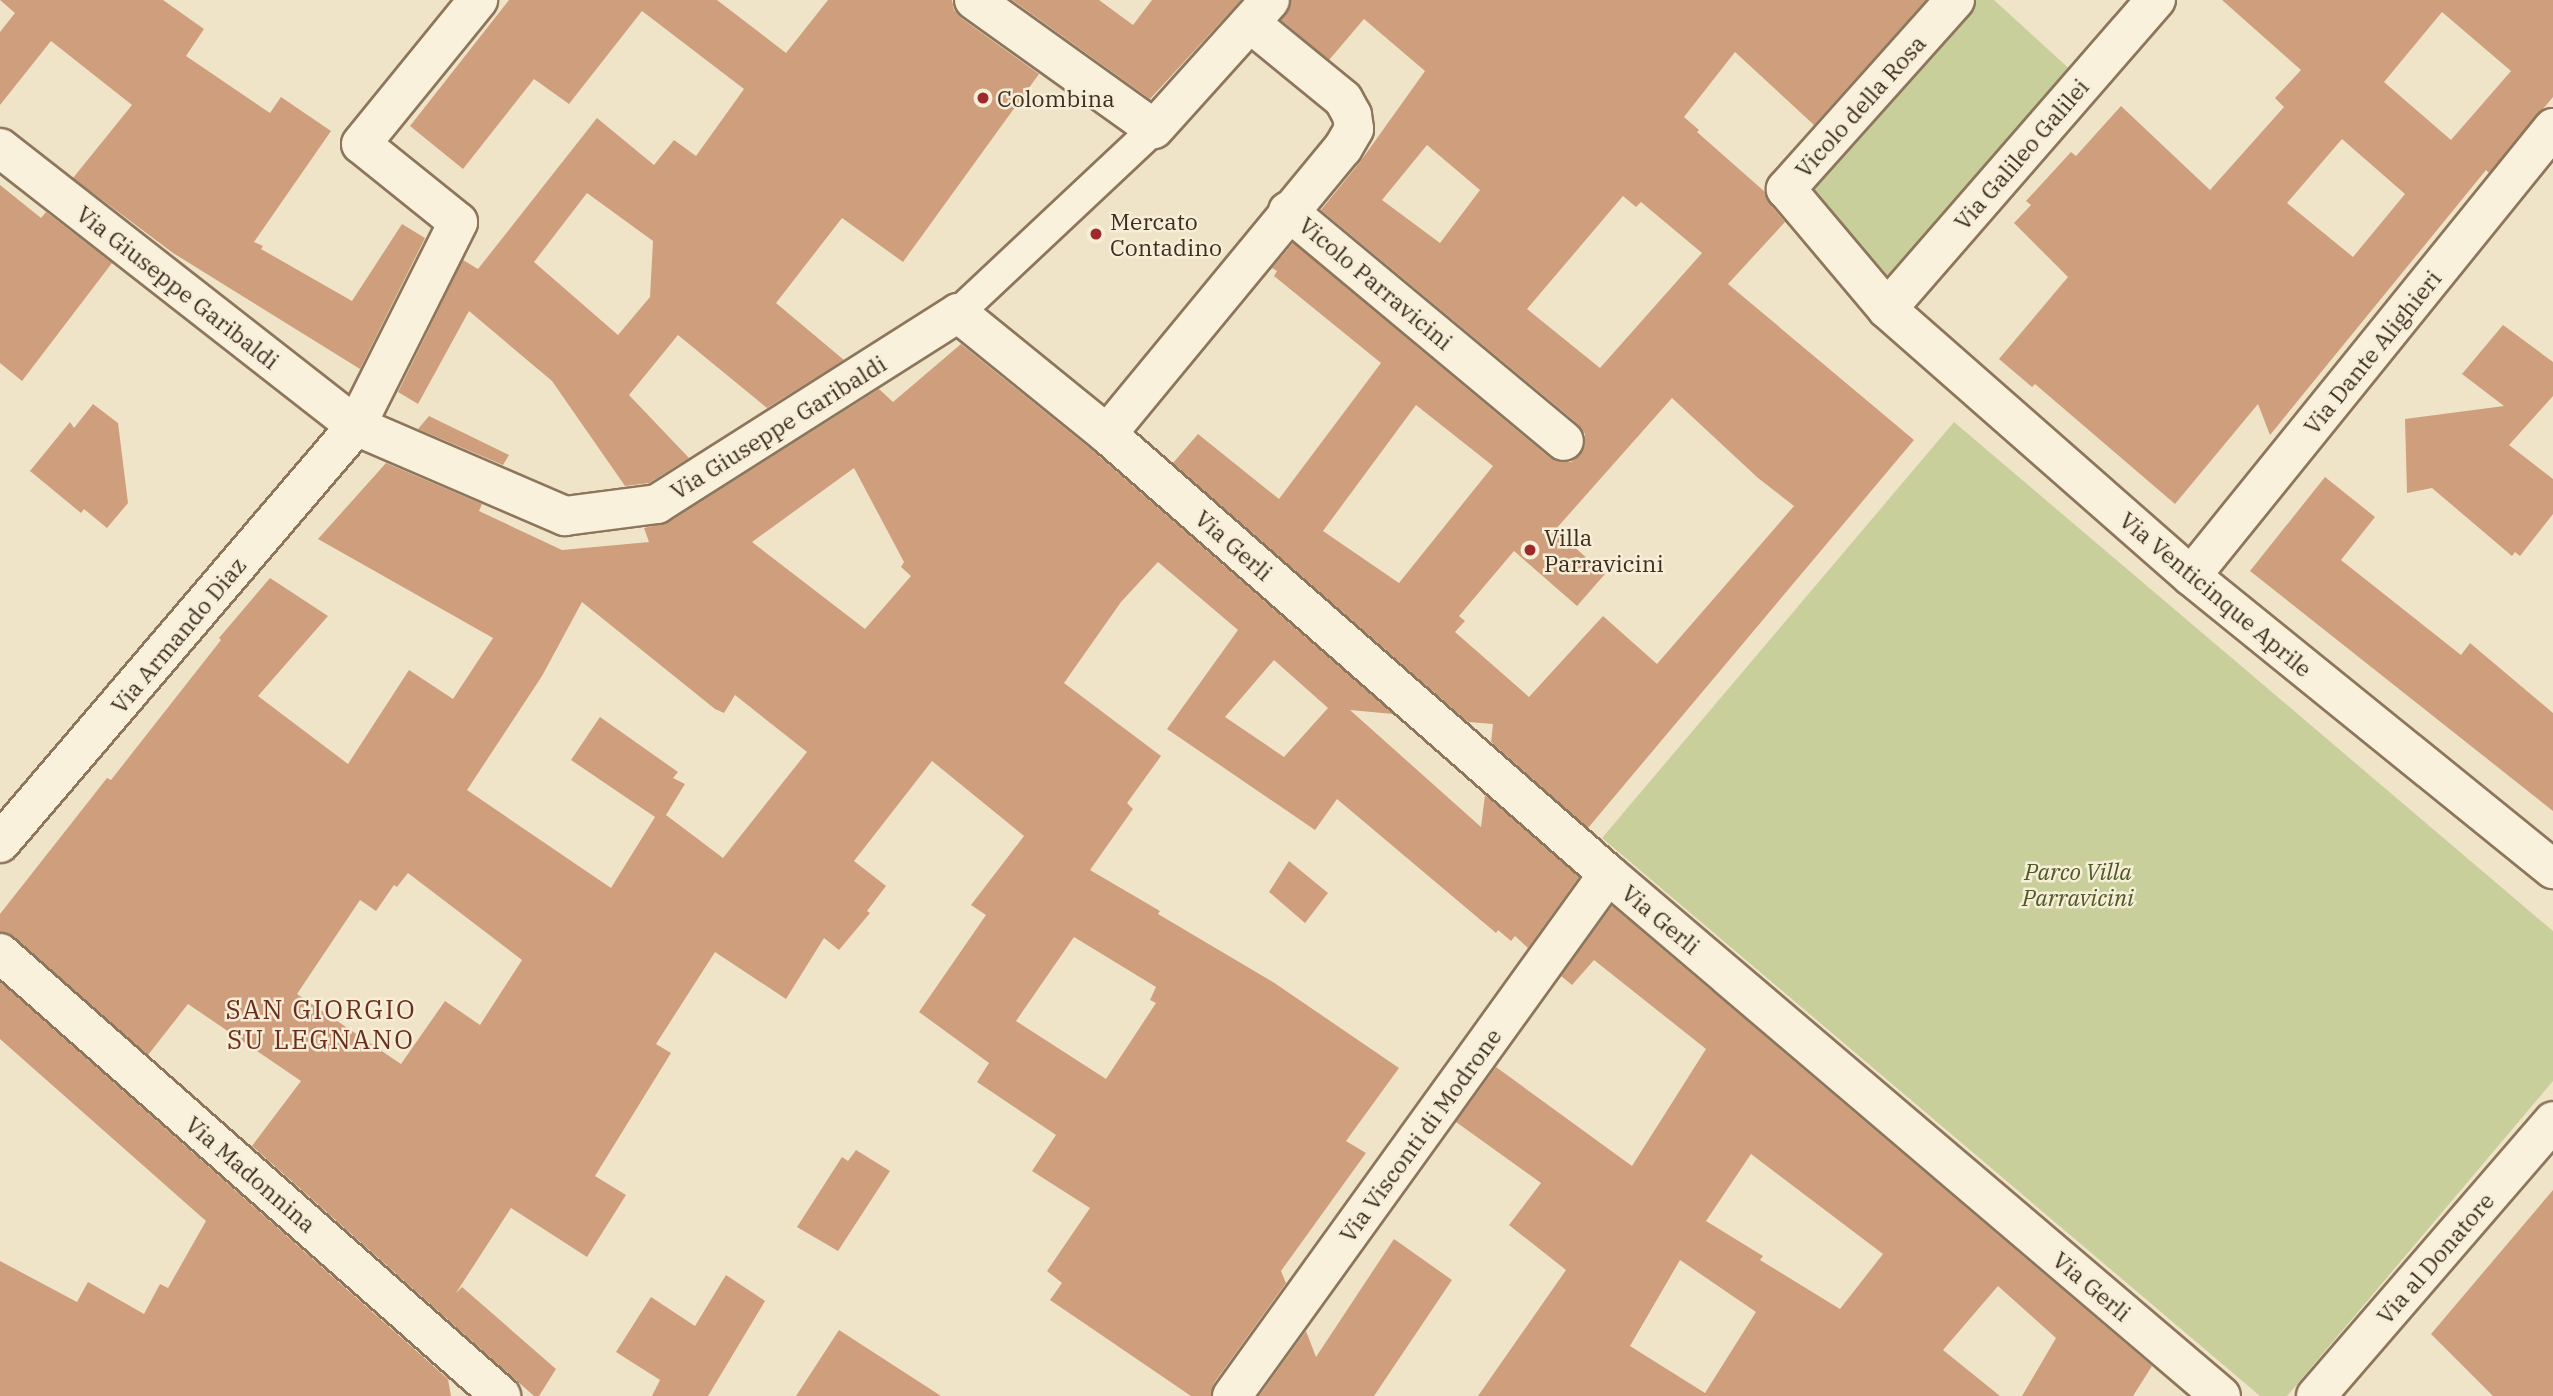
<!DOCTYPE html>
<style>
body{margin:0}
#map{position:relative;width:2553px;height:1396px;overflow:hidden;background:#f0e4c8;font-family:"IBM Plex Serif",serif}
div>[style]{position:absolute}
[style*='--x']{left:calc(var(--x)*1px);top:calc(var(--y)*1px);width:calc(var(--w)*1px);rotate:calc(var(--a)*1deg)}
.green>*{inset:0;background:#c9cf9b}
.building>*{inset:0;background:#cf9f7d}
.roads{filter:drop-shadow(2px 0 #8d765c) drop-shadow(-2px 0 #8d765c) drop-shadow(0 2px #8d765c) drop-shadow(0 -2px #8d765c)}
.pedestrian>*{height:30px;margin:-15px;padding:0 15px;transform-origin:15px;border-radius:15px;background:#faf1dc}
.minor>*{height:38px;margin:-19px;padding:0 19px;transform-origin:19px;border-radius:19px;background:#faf1dc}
.dots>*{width:19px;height:19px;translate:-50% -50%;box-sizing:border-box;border:4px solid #f7eed8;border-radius:50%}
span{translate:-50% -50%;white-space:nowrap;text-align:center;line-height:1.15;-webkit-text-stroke:5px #f7eed8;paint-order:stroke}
.poi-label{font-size:23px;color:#3d2e20}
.left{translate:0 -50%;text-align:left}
.street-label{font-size:23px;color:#3d2e20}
.park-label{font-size:23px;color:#4d5a26;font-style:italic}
.quarter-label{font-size:26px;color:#6b2e1e;letter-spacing:2px}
</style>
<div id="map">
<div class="green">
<div style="clip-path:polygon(1974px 0,1994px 0,2074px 73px,1885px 294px,1798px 190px)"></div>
<div style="clip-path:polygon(1954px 422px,2553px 931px,2553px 1081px,2287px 1396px,2260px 1396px,1602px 838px)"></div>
</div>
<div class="building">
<div style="clip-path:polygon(0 0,163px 0,204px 29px,186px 56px,270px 113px,281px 97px,331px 131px,254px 242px,263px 246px,261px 249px,352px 301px,402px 224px,425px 238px,360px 369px,173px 253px,73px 178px,132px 105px,51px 41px,0 105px,0 32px,15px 13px)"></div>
<div style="clip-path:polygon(evenodd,509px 0,717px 0,786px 53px,828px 0,952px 0,954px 10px,961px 18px,1039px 74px,903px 262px,842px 218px,776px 303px,844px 360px,767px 408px,678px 335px,629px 395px,689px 458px,649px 483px,625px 486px,552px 381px,469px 311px,418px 404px,398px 392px,463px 260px,478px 269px,597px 118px,654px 165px,674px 140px,696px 156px,744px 89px,642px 11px,569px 104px,534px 79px,463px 169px,410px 126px,509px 0,587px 193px,653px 241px,650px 297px,618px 335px,534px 262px,587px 193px)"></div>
<div style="clip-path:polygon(1012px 0,1099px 0,1133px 25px,1152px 0,1241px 0,1150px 99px)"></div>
<div style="clip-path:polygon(evenodd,1291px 0,1926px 0,1814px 125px,1735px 52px,1684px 117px,1699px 130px,1697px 132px,1765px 192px,1769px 203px,1785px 222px,1728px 284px,1914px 440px,1588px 828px,1491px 742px,1493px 724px,1468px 722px,1173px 463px,1198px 434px,1279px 499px,1381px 363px,1274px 276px,1277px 271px,1272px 268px,1293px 243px,1550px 458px,1560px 462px,1571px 462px,1580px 455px,1585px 445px,1585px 434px,1578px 424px,1321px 210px,1360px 162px,1425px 71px,1364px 19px,1329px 60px,1281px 20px,1291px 0,1427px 145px,1480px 190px,1440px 243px,1382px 200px,1427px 145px,1291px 0,1623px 196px,1636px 207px,1641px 202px,1702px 253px,1600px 368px,1527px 309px,1623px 196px,1291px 0,1672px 398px,1758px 478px,1794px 506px,1657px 664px,1603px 616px,1529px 697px,1455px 632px,1465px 621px,1459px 616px,1514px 551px,1577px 606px,1605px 574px,1555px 530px,1672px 398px,1291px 0,1416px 405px,1493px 466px,1399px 583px,1323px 531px,1416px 405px)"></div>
<div style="clip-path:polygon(evenodd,2222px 0,2553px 0,2553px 97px,2489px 173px,2486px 170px,2270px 435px,2258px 404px,2175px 504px,2035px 384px,2032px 387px,1999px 359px,2068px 277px,2014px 223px,2031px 205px,2026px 201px,2071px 152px,2076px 156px,2121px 106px,2210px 190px,2284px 107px,2275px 98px,2301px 70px,2222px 0,2442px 12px,2511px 71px,2451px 140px,2384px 82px,2442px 12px,2222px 0,2342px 139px,2405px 194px,2353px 257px,2287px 203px,2342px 139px)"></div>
<div style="clip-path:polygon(0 185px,41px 218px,46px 212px,112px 263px,22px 381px,0 363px)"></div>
<div style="clip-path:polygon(2503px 325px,2553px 362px,2553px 396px,2509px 445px,2553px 479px,2553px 514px,2520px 556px,2515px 552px,2512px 556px,2432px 488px,2407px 493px,2405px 419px,2504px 406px,2462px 374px)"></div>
<div style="clip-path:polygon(evenodd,961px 344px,1093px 451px,1393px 714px,1350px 710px,1481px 827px,1485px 795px,1579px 877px,1528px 948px,1515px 936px,1511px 941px,1498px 930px,1496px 933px,1337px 799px,1315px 830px,1167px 729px,1238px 630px,1158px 562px,1121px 602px,1064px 683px,1161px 756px,1127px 803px,1133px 809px,1090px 870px,1160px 911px,1158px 914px,1273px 982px,1399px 1068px,1346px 1141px,1366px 1153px,1281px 1271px,1286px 1283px,1214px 1383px,1211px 1396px,1191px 1396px,1050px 1300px,1062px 1283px,1047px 1271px,1090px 1208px,1032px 1171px,1056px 1135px,977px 1082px,989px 1063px,919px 1012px,986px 915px,971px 905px,1024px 836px,932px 761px,854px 861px,886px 886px,867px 911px,870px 913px,839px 950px,824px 938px,786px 999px,715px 952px,656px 1044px,671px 1053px,595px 1176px,626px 1195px,587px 1257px,511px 1208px,456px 1293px,462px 1287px,556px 1369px,539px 1396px,534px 1396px,252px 1146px,301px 1081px,188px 1004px,148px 1055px,14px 937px,0 932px,0 914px,107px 778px,111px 780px,221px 640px,219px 638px,270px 578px,328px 616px,258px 696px,348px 764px,409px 670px,453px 699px,493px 638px,318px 539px,386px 463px,482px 504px,479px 511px,562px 550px,649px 542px,644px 528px,669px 522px,879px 389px,893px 402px,961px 344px,854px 468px,904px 562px,901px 567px,911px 576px,865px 629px,752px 542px,854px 468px,961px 344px,582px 602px,715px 709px,724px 713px,735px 695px,807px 752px,723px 858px,666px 815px,685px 784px,673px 778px,678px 772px,600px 717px,571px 760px,655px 817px,611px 888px,467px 790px,542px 676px,582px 602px,961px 344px,1274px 660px,1328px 708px,1284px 757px,1225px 717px,1274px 660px,961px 344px,408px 873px,522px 960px,480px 1025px,445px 1001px,401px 1064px,297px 994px,360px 900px,376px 911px,394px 885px,397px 887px,408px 873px,961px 344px,1074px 937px,1156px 987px,1150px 1000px,1156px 1003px,1106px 1079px,1016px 1021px,1074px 937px)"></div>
<div style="clip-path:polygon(93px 404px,118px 423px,128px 503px,107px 528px,84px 509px,81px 513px,30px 471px,70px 422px,74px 428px)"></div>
<div style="clip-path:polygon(429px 416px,509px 455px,503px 465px,418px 429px)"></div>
<div style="clip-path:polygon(2325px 477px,2375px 517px,2341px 560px,2461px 655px,2470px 643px,2553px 713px,2553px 811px,2250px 571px)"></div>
<div style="clip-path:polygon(1289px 861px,1328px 893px,1305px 923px,1269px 892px)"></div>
<div style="clip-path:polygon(evenodd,1612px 906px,2152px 1366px,2133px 1396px,2022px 1396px,2056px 1338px,1998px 1286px,1943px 1350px,2000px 1396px,1478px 1396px,1566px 1270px,1509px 1225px,1541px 1183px,1456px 1122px,1496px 1067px,1632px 1166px,1706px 1049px,1594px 960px,1572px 985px,1561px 976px,1612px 906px,1751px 1154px,1883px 1254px,1840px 1309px,1760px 1260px,1763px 1256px,1706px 1221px,1751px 1154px,1612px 906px,1680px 1260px,1756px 1312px,1705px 1393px,1630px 1346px,1680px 1260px)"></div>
<div style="clip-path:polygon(0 982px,448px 1379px,451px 1396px,0 1396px,0 1261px,77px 1302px,88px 1282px,144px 1314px,160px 1284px,168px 1288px,206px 1221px,0 1039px)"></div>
<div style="clip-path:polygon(856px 1150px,890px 1171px,838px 1251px,797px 1227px,842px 1157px,848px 1161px)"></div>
<div style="clip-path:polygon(2553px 1190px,2553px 1396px,2493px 1396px,2431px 1334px)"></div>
<div style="clip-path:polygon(1394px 1239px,1452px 1280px,1374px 1396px,1259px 1396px,1306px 1331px,1316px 1357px)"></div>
<div style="clip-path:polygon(726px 1275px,765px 1301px,708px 1396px,652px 1396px,660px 1380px,616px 1352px,651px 1297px,695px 1326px)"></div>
<div style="clip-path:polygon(839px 1330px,941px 1396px,796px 1396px)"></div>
</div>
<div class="roads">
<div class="pedestrian">
<div style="--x:958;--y:313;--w:269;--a:-43.2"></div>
</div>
<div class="minor">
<div style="--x:974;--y:0;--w:221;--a:35.6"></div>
<div style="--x:1154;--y:129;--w:173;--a:-48"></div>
<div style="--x:1955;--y:0;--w:254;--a:131.8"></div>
<div style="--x:1786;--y:189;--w:157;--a:49.9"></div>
<div style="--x:1887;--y:309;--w:405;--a:41.3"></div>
<div style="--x:2191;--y:576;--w:466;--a:39"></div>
<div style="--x:0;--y:148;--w:452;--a:38"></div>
<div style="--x:356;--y:426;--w:228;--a:23.3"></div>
<div style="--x:565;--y:516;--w:93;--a:-7.4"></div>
<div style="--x:657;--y:504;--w:356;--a:-32.4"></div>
<div style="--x:958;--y:313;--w:192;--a:39.1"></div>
<div style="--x:1107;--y:434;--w:667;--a:41.29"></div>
<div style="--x:1608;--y:874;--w:805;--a:40.42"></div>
<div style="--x:1288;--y:211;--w:359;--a:39.8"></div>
<div style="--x:1887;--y:309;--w:410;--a:-49"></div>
<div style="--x:1107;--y:434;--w:371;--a:-50.5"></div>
<div style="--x:1343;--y:148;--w:22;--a:-60"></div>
<div style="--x:1354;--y:129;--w:14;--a:-98"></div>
<div style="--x:1352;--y:115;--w:18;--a:-119"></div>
<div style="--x:1343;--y:99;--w:120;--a:-140.7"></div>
<div style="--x:2191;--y:576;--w:576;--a:-51.06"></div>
<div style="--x:0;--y:843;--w:548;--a:-49.51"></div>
<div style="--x:356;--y:426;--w:228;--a:-63.4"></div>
<div style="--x:458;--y:222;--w:124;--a:-141.2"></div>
<div style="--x:361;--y:144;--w:186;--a:-50.9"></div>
<div style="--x:0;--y:953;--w:669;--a:41.48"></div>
<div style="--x:1232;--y:1396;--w:643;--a:-54.23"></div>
<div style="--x:2316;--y:1396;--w:363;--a:-49.2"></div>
</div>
</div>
<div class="dots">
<div style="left:983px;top:98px;background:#9e2a2b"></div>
<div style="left:1096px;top:234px;background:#9e2a2b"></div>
<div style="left:1530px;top:550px;background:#9e2a2b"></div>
</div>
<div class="poi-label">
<span class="left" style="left:997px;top:98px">Colombina</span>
<span class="left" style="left:1110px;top:234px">Mercato<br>Contadino</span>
<span class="left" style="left:1544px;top:550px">Villa<br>Parravicini</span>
</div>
<div class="street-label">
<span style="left:1860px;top:106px;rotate:-48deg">Vicolo della Rosa</span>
<span style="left:2021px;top:154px;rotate:-49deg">Via Galileo Galilei</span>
<span style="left:1376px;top:283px;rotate:40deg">Vicolo Parravicini</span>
<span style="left:178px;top:287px;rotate:38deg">Via Giuseppe Garibaldi</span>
<span style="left:2372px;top:352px;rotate:-51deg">Via Dante Alighieri</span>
<span style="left:778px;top:427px;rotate:-32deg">Via Giuseppe Garibaldi</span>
<span style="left:1234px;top:545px;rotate:41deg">Via Gerli</span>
<span style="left:2216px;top:594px;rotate:40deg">Via Venticinque Aprile</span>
<span style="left:178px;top:635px;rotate:-50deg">Via Armando Diaz</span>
<span style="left:1661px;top:919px;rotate:40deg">Via Gerli</span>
<span style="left:1420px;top:1135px;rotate:-54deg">Via Visconti di Modrone</span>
<span style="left:251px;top:1174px;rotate:41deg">Via Madonnina</span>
<span style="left:2435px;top:1258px;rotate:-49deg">Via al Donatore</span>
<span style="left:2092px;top:1286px;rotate:40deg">Via Gerli</span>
</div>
<div class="park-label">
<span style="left:2078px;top:884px">Parco Villa<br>Parravicini</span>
</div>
<div class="quarter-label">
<span style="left:321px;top:1025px">SAN GIORGIO<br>SU LEGNANO</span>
</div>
</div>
